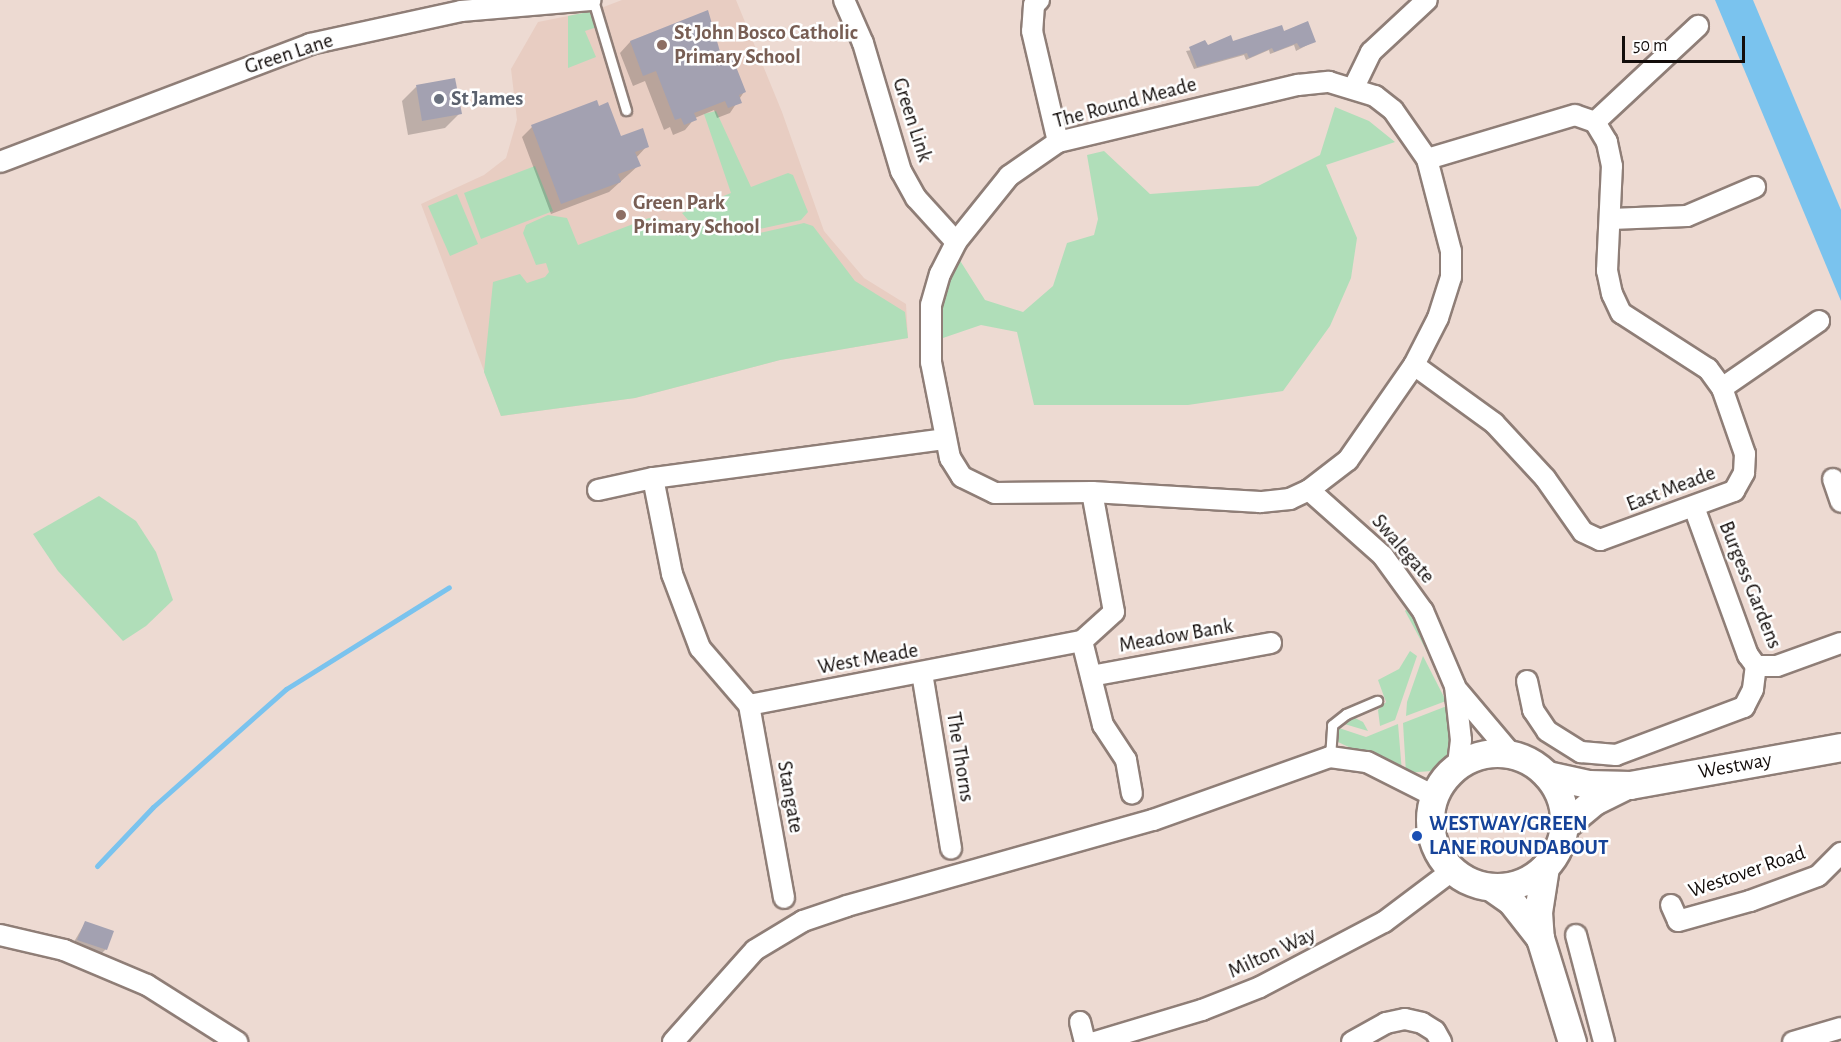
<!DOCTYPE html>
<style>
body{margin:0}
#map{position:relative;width:1841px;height:1042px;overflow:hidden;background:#eddad2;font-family:"Alegreya Sans",sans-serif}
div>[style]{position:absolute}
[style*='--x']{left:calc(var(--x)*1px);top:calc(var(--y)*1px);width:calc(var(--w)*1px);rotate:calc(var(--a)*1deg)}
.built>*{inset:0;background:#e8cdc2}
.green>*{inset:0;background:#b0deb9}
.water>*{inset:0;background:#7ac3ee}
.shadow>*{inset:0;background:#0003}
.stream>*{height:5px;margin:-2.5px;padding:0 2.5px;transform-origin:2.5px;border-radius:2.5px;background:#7ac3ee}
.building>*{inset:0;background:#a3a1b1}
.roads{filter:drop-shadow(2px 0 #8f7e77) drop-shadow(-2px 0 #8f7e77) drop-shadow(0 2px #8f7e77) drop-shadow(0 -2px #8f7e77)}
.service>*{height:9px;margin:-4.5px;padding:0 4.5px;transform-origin:4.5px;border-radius:4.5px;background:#fff}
.minor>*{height:20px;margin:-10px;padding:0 10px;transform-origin:10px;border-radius:10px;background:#fff}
.secondary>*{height:27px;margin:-13.5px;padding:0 13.5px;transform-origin:13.5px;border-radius:13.5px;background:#fff}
.secondary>.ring{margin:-13.5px;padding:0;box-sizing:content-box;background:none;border:27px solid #fff;border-radius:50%}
.dots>*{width:16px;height:16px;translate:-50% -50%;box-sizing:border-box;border:3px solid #fff;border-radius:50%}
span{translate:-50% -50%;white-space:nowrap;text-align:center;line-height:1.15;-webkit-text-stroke:5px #fff;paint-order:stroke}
.education-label{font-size:21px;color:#785e54;font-weight:700}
.left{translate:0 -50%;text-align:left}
.street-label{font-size:21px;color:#130d0b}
.worship-label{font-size:21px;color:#5b616d;font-weight:700}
.transit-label{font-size:21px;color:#164399;font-weight:700}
.scale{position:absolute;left:1622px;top:36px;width:123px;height:27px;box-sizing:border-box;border:3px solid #130d0b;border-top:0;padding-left:8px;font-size:18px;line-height:21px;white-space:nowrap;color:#130d0b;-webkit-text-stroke:4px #fff;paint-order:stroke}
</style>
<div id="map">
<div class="built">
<div style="clip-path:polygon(622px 0,736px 0,782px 112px,824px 231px,864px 278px,906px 304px,908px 338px,780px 360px,635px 398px,501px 416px,421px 204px,484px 175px,506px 158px,517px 120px,511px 69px,538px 22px,593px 11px)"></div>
</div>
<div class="green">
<div style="clip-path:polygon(593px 11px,597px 27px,585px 31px,596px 57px,568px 68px,568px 16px)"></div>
<div style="clip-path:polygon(1335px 107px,1369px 121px,1395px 142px,1326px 165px,1357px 238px,1351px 278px,1330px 326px,1283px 391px,1188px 405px,1034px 405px,1017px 332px,981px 325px,940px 339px,942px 301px,959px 259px,985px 300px,1023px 312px,1053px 286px,1067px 243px,1094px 235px,1098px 219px,1087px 155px,1104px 151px,1150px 194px,1258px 186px,1320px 155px)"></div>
<div style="clip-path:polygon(716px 111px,751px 187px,788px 173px,793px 175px,808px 212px,801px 220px,755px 230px,688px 220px,682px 213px,731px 193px,704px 114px)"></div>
<div style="clip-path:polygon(535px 166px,553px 211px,481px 239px,464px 193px)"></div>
<div style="clip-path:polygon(457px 194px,478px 244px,450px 256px,428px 206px)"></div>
<div style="clip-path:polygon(548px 215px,567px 218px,578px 245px,649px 218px,755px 234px,804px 223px,813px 226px,855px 281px,905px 312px,908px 338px,780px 360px,635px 398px,501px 416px,484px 372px,493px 282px,520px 274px,527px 283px,545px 277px,549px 272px,546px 263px,536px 265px,523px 233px,526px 225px)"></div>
<div style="clip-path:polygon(99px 496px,136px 521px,156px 552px,173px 600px,146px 626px,123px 641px,58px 571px,33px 534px)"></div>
<div style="clip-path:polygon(1410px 605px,1442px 673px,1439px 674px,1405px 611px)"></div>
<div style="clip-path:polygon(1410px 651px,1417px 656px,1395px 720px,1380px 726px,1378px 710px,1386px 702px,1378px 680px,1399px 669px)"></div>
<div style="clip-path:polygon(1423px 656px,1446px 701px,1406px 716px,1407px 702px)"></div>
<div style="clip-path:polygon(1452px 704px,1451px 749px,1445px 760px,1431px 771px,1406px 773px,1403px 723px)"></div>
<div style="clip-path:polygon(1351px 716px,1363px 722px,1368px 731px,1341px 723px)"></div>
<div style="clip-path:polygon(1398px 724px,1402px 772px,1338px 742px,1339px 728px,1366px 737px)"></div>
</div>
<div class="water">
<div style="clip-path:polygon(1715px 0,1753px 0,1841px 210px,1841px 301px)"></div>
</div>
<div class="shadow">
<div style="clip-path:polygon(707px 12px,722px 64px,744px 92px,730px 113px,717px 118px,714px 110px,695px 118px,685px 130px,673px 135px,670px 127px,664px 130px,645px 81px,633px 86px,620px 53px,630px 42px)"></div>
<div style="clip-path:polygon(1284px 33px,1315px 41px,1296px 51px,1294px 45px,1270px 54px,1269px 50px,1246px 60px,1244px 55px,1194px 69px,1186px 51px)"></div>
<div style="clip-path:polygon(416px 87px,460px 113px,445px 128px,408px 135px,402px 101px)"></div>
<div style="clip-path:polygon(532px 127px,620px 138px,647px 146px,636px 158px,639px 165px,609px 192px,551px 214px,522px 137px)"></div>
<div style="clip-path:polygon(85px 923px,106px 949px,99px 956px,71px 947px)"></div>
</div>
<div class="stream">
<div style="--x:97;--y:866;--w:81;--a:-46.5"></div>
<div style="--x:153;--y:807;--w:178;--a:-41.6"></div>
<div style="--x:286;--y:689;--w:192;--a:-32"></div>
</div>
<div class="building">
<div style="clip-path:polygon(708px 10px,723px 62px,733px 59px,746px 92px,739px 95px,742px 103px,728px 108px,725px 101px,694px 113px,697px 120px,684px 125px,681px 118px,675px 120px,656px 71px,643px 76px,630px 41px)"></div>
<div style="clip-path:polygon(1308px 21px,1316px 42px,1300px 48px,1297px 43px,1274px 52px,1272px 48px,1249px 58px,1247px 53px,1197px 67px,1189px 47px,1205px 40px,1208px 45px,1231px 35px,1233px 41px,1282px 25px,1284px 31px)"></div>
<div style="clip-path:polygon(455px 78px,462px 114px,422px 121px,416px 85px)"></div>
<div style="clip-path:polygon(597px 100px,599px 106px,608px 102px,621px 136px,643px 128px,649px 147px,635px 152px,641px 166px,618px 174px,621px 182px,561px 204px,531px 125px)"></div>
<div style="clip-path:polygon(85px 921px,114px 931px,107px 950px,77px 940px)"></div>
</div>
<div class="roads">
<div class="service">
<div style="--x:593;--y:0;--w:115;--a:73.3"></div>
<div style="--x:1330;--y:757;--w:32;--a:-86"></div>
<div style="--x:1332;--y:725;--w:18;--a:-38"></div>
<div style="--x:1346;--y:714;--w:34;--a:-23"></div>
</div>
<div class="minor">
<div style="--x:844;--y:0;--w:47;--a:66.2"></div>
<div style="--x:863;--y:43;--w:134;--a:73.5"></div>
<div style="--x:901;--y:171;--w:31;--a:61"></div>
<div style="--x:916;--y:198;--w:59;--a:47.7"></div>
<div style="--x:1039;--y:0;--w:7;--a:135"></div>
<div style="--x:1034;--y:5;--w:26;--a:94"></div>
<div style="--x:1032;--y:31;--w:114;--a:76.8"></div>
<div style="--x:1329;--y:82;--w:48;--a:16.9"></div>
<div style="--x:1375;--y:96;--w:23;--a:38"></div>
<div style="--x:1393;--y:110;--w:60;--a:55.2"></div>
<div style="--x:1427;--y:159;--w:95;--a:75.4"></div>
<div style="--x:1451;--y:251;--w:26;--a:90"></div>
<div style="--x:1451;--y:277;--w:43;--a:107.6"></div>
<div style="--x:1438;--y:318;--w:53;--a:117.1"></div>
<div style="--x:1414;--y:365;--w:116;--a:124.8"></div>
<div style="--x:1348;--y:460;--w:49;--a:142.4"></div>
<div style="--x:1309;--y:490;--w:21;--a:155"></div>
<div style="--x:1290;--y:499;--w:30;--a:174"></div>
<div style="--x:1260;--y:502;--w:168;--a:-176.6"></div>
<div style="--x:1092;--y:492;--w:97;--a:179.4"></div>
<div style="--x:995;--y:493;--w:37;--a:-154"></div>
<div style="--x:962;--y:477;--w:22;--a:-122"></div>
<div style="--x:950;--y:458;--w:98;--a:-101.2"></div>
<div style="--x:931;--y:362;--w:57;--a:-90"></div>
<div style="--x:931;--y:305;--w:32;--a:-74"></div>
<div style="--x:940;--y:274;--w:36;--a:-63"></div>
<div style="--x:956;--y:242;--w:85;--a:-51.2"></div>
<div style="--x:1009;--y:176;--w:60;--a:-34.8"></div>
<div style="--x:1058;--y:142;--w:247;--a:-13.4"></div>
<div style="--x:1298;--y:85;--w:31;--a:-6"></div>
<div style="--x:1354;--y:87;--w:39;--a:-64"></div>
<div style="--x:1371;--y:52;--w:76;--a:-42.9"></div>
<div style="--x:1595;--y:122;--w:141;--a:-43"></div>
<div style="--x:0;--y:162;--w:332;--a:-20.8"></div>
<div style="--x:310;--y:44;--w:155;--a:-12.3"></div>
<div style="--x:461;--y:11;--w:130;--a:-4.8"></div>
<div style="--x:1611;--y:219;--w:76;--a:-2.3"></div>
<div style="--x:1687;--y:216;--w:74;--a:-23.1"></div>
<div style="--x:1414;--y:365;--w:99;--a:35.9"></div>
<div style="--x:1494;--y:423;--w:75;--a:47.2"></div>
<div style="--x:1545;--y:478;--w:66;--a:54.9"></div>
<div style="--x:1583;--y:532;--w:19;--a:25"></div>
<div style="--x:1600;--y:540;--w:143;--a:-20.1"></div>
<div style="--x:1734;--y:491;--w:21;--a:-61"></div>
<div style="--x:1744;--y:473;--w:19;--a:-87"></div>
<div style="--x:1745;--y:454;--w:70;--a:-109.2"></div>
<div style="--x:1722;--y:388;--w:24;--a:-126"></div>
<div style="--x:1708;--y:369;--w:103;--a:-147.2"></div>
<div style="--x:1621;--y:313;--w:21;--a:-115"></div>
<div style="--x:1612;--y:294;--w:24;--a:-102"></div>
<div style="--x:1607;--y:271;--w:105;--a:-87.3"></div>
<div style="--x:1612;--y:166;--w:25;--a:-102"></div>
<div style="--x:1607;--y:142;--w:23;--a:-121"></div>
<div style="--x:1595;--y:122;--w:21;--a:-161"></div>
<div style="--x:1575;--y:115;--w:154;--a:163.4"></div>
<div style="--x:1722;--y:388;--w:118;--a:-34.6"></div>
<div style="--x:653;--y:478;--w:98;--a:78.8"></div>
<div style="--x:672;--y:574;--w:79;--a:69.3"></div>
<div style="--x:700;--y:648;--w:75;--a:49.3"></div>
<div style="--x:1833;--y:479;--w:24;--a:71"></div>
<div style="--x:598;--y:490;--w:56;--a:-12.3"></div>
<div style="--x:653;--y:478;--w:295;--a:-7.6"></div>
<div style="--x:1309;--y:490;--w:99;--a:41.7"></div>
<div style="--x:1383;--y:556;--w:68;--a:54"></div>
<div style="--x:1423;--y:611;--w:82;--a:66.9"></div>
<div style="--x:1455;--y:686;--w:54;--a:83.7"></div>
<div style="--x:1461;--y:740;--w:25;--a:97"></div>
<div style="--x:1694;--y:507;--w:158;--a:70"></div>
<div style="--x:1748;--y:655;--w:14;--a:54"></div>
<div style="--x:1756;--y:666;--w:21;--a:0"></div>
<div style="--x:1777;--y:666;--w:68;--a:-19.8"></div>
<div style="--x:1082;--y:641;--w:87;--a:76"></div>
<div style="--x:1103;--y:725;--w:42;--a:56.7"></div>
<div style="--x:1126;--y:760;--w:34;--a:80"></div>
<div style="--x:922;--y:673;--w:178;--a:80.6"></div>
<div style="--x:1091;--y:676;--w:183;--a:-10.4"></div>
<div style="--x:1527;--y:681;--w:30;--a:78"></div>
<div style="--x:1533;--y:710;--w:25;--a:56"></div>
<div style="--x:1547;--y:731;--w:40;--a:32"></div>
<div style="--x:1581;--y:752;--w:35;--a:5"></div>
<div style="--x:1616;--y:755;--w:137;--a:-20.6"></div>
<div style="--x:1744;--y:707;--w:20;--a:-63"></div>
<div style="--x:1753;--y:689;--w:23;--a:-83"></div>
<div style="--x:1458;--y:691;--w:84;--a:49.8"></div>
<div style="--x:749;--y:705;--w:339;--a:-10.9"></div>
<div style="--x:1082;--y:641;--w:43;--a:-42.2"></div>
<div style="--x:1114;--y:612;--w:122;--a:-100.4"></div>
<div style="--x:749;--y:705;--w:196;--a:79.7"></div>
<div style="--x:1671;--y:905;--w:17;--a:66"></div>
<div style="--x:1678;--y:921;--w:75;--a:-15.5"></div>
<div style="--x:1750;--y:901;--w:72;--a:-20.2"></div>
<div style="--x:1818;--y:876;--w:33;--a:-45"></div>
<div style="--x:0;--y:935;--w:66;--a:13.2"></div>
<div style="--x:64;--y:950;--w:90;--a:22.9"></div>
<div style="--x:147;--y:985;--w:107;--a:32.3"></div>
<div style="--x:1576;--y:935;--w:111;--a:75.3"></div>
<div style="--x:1080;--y:1022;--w:21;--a:76"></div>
<div style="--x:673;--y:1042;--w:123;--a:-48.3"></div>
<div style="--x:755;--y:950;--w:56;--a:-31.1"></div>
<div style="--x:803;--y:921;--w:46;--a:-18.8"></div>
<div style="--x:847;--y:906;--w:318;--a:-15.7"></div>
<div style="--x:1153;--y:820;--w:188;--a:-19.6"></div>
<div style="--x:1330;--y:757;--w:37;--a:8"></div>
<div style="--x:1367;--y:762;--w:75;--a:26.9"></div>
<div style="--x:1095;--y:1042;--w:112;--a:-16.7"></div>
<div style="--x:1202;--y:1010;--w:62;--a:-21.6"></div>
<div style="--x:1260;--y:987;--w:140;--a:-27.7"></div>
<div style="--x:1384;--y:922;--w:86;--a:-37"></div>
<div style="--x:1352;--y:1042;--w:39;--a:-29"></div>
<div style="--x:1386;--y:1023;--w:19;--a:-12"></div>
<div style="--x:1405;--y:1019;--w:17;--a:13"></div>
<div style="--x:1422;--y:1023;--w:15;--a:32"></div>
<div style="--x:1435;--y:1031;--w:13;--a:61"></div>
<div style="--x:1793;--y:1042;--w:50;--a:-16.3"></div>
</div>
<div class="secondary">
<div class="ring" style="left:1430px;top:753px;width:107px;height:107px"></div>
<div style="--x:1547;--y:775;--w:42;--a:12.4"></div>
<div style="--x:1588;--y:784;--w:42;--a:1.4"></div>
<div style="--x:1630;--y:785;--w:214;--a:-10.2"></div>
<div style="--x:1563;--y:827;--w:40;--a:-40"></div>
<div style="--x:1594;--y:801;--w:32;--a:-26"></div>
<div style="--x:1545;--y:867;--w:46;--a:98.8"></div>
<div style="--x:1538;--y:912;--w:26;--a:86"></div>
<div style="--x:1540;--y:938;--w:109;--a:72.9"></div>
<div style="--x:1491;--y:887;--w:24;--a:35"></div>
<div style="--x:1511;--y:901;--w:47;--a:51.9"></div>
</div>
</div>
<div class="dots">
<div style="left:662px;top:45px;background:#8d6e63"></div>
<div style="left:439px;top:99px;background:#6b7280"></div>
<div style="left:621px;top:215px;background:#8d6e63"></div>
<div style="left:1417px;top:836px;background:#1a4fb4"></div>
</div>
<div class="education-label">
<span class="left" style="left:674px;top:45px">St John Bosco Catholic<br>Primary School</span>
<span class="left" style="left:633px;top:215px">Green Park<br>Primary School</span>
</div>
<div class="street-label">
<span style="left:289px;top:54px;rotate:-18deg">Green Lane</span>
<span style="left:1125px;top:103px;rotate:-15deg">The Round Meade</span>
<span style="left:912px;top:120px;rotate:72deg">Green Link</span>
<span style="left:1671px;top:489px;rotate:-21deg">East Meade</span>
<span style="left:1403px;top:549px;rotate:49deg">Swalegate</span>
<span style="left:1750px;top:585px;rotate:68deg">Burgess Gardens</span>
<span style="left:1176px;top:636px;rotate:-10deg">Meadow Bank</span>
<span style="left:868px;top:659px;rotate:-10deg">West Meade</span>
<span style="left:960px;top:757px;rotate:81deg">The Thorns</span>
<span style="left:1735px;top:766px;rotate:-10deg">Westway</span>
<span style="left:790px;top:797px;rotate:80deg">Stangate</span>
<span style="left:1747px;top:872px;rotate:-19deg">Westover Road</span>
<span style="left:1272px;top:953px;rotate:-25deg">Milton Way</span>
</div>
<div class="worship-label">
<span class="left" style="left:451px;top:99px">St James</span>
</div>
<div class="transit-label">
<span class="left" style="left:1429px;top:836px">WESTWAY/GREEN<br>LANE ROUNDABOUT</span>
</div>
<div class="scale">50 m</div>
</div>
